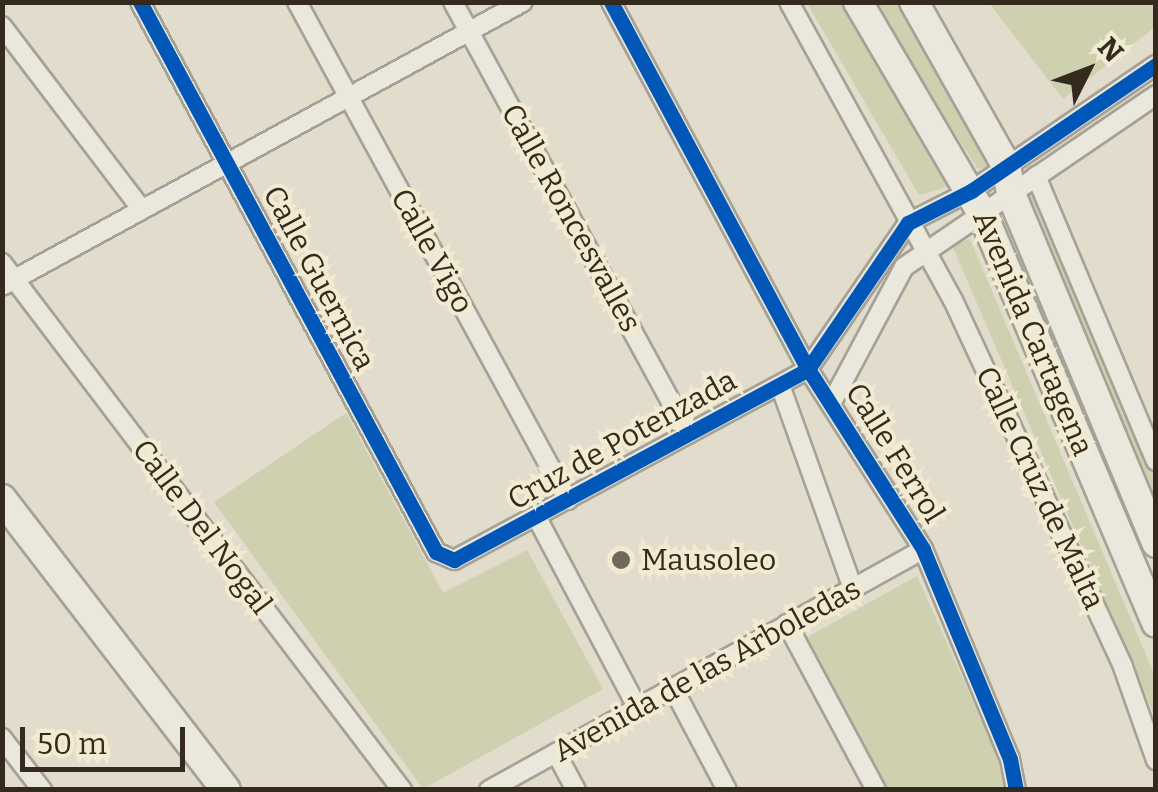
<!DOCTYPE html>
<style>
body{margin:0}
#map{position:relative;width:1158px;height:792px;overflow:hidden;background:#e1dccc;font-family:Bitter,serif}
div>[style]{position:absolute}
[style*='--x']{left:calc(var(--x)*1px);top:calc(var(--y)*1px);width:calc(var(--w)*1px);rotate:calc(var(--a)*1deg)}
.green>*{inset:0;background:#ced0af}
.roads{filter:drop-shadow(2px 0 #a6a196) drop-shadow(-2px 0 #a6a196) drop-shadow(0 2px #a6a196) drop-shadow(0 -2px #a6a196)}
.street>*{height:18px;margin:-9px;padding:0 9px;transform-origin:9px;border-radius:9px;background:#eae7dd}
.secondary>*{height:28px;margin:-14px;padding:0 14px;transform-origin:14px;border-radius:14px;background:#eae7dd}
.cycleway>*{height:15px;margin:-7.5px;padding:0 7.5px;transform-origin:7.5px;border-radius:7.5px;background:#0057b8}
.dots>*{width:28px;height:28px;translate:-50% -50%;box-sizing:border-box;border:5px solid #f2ebd2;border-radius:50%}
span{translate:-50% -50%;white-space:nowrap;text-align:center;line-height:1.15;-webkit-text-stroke:8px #f2ebd2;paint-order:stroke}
.street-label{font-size:30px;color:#342a1e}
.poi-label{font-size:30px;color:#342a1e}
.left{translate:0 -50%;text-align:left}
.frame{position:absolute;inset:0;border:5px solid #342a1e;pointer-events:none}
.north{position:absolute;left:1038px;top:20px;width:100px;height:100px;-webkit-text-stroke:8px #f2ebd2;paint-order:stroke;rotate:48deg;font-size:28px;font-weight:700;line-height:40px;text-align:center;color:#342a1e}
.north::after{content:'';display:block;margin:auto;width:35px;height:45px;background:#342a1e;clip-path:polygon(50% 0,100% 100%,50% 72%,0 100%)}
.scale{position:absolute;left:20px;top:727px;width:165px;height:45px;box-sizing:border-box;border:5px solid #342a1e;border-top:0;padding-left:12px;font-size:30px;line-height:35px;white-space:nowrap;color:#342a1e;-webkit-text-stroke:8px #f2ebd2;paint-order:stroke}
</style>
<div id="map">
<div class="green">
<div style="clip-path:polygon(807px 3px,848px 3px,954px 185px,919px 195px)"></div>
<div style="clip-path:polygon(870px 3px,899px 3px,990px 167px,978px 169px)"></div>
<div style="clip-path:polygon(989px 3px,1155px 3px,1155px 27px,1063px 99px)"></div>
<div style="clip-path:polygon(1034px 187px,1155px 476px,1155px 506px,1022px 194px)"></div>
<div style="clip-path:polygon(970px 239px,1155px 676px,1155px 717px,952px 245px)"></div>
<div style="clip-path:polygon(346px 413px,443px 593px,527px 550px,603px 689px,423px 789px,214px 502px)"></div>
<div style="clip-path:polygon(917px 576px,997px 755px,1007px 789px,888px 789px,804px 639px)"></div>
</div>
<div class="roads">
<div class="street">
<div style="--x:140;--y:2;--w:625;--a:61.71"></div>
<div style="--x:436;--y:552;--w:20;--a:24"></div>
<div style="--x:454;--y:560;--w:402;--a:-28.3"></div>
<div style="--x:808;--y:369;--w:177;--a:-55.6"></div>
<div style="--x:908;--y:223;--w:71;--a:-26.9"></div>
<div style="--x:971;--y:191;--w:224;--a:-34.3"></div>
<div style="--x:297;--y:2;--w:567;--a:61.45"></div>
<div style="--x:453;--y:2;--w:492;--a:61.4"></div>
<div style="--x:611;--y:2;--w:417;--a:61.8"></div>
<div style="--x:808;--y:369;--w:214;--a:57.4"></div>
<div style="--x:923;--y:549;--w:227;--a:67.5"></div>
<div style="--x:1010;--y:759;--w:32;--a:79"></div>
<div style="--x:789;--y:2;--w:340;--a:61.2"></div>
<div style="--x:953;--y:300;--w:404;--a:65.1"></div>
<div style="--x:1123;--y:667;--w:99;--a:70.5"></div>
<div style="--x:2;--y:26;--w:228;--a:52.7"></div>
<div style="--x:1036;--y:176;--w:309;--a:67.2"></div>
<div style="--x:2;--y:263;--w:662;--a:52.8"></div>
<div style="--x:2;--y:286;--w:593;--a:-28.6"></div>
<div style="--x:780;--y:385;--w:217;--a:70.3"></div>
<div style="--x:832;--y:402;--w:153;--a:-61.9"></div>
<div style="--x:904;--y:267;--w:305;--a:-34.3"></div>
<div style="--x:537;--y:518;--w:214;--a:62.1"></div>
<div style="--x:787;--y:624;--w:188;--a:61.8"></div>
<div style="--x:673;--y:688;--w:115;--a:62.1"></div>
<div style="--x:2;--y:738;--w:66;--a:52.4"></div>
<div style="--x:556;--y:753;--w:42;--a:61.6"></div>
<div style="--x:489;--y:790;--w:496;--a:-29"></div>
</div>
<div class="secondary">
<div style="--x:858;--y:2;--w:247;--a:59.6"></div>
<div style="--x:983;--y:215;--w:443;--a:67"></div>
<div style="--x:914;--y:2;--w:187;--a:60.6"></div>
<div style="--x:1006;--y:165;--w:29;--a:80"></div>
<div style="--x:1011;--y:194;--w:378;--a:67.4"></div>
<div style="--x:2;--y:499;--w:367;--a:52.4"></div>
</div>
</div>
<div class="cycleway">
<div style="--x:140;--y:2;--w:625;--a:61.71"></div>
<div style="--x:436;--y:552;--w:20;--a:24"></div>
<div style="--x:454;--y:560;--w:402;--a:-28.3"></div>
<div style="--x:808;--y:369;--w:177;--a:-55.6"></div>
<div style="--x:908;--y:223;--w:71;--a:-26.9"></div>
<div style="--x:971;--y:191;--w:224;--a:-34.3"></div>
<div style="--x:611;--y:2;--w:417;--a:61.8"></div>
<div style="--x:808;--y:369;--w:214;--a:57.4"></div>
<div style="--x:923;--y:549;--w:227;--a:67.5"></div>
<div style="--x:1010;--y:759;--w:32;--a:79"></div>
</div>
<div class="dots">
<div style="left:621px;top:560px;background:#71685b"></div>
</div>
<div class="street-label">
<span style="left:571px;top:218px;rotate:61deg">Calle Roncesvalles</span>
<span style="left:432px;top:251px;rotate:61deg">Calle Vigo</span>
<span style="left:319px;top:278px;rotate:62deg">Calle Guernica</span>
<span style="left:1033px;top:333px;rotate:67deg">Avenida Cartagena</span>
<span style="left:622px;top:440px;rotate:-29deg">Cruz de Potenzada</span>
<span style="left:895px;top:453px;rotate:58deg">Calle Ferrol</span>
<span style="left:1040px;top:488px;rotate:65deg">Calle Cruz de Malta</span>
<span style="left:202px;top:527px;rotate:53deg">Calle Del Nogal</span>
<span style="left:707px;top:670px;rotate:-29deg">Avenida de las Arboledas</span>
</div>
<div class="poi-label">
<span class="left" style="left:641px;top:560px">Mausoleo</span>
</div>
<div class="frame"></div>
<div class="north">N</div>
<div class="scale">50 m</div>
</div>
